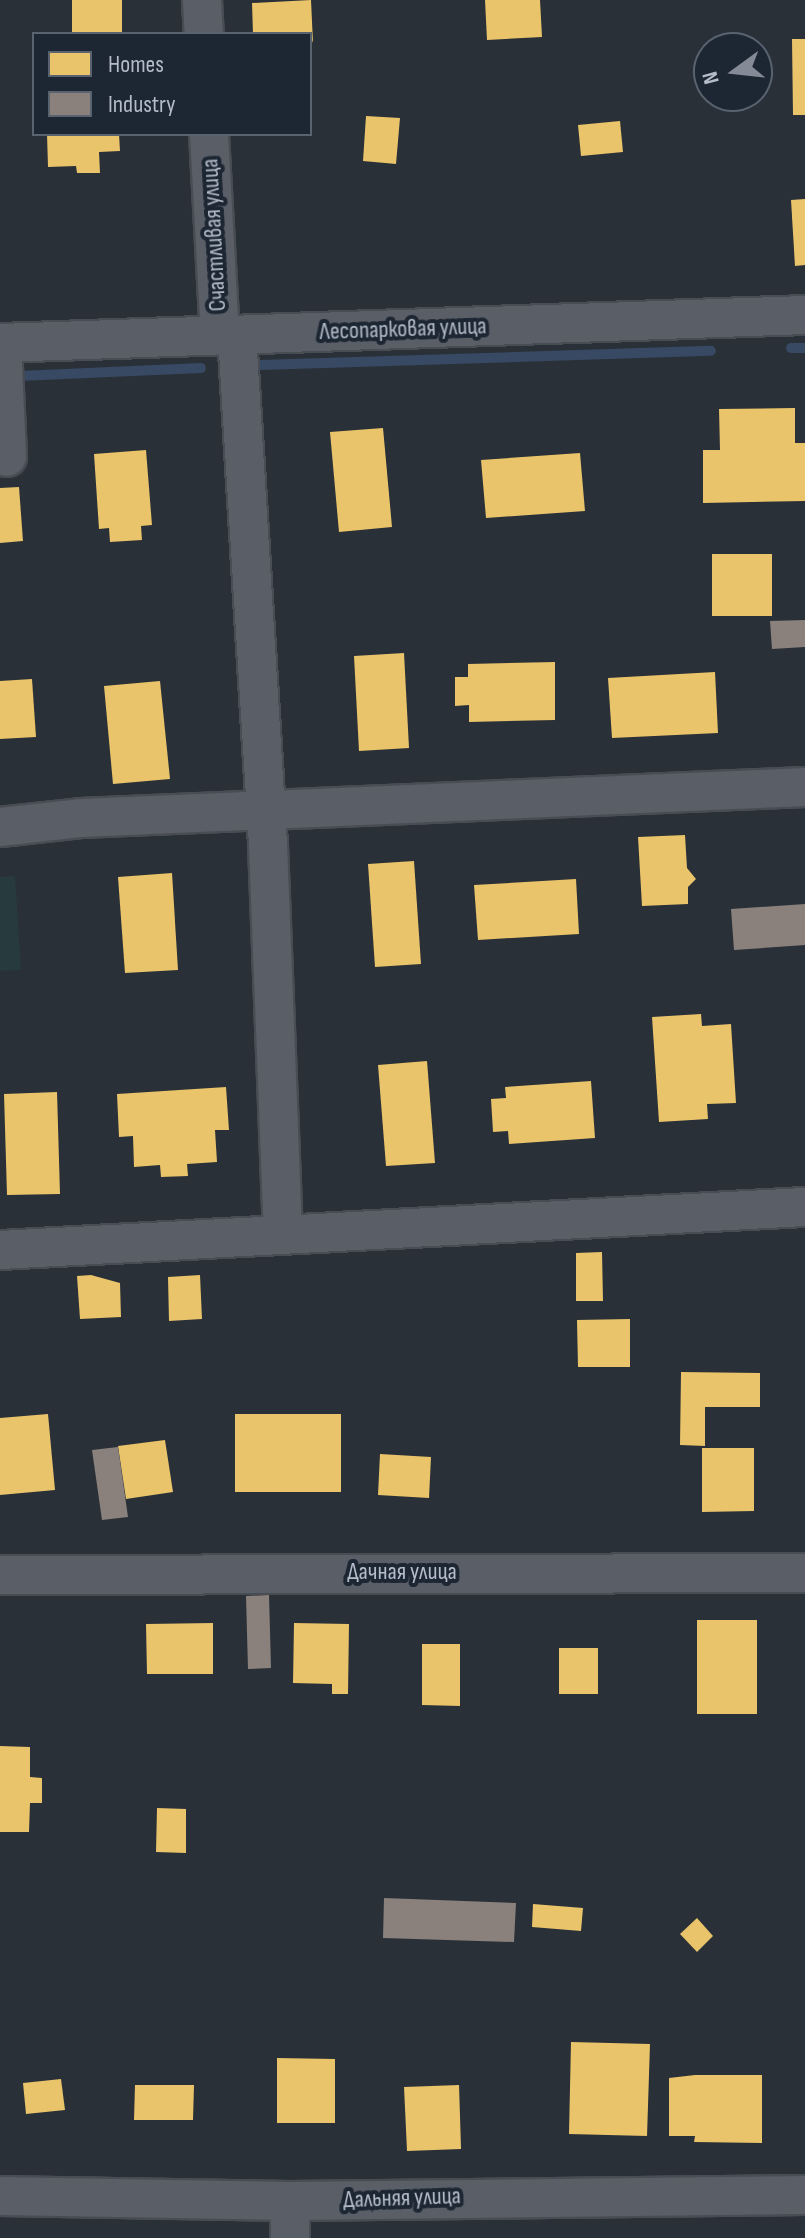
<!DOCTYPE html>
<meta charset="utf-8">
<style>
body{margin:0}
#map{position:relative;width:805px;height:2238px;overflow:hidden;background:#2a3038;font-family:"Sofia Sans Condensed",sans-serif}
div>[style]{position:absolute}
[style*='--x']{left:calc(var(--x)*1px);top:calc(var(--y)*1px);width:calc(var(--w)*1px);rotate:calc(var(--a)*1deg)}
.green>*{inset:0;background:#273a3e}
.homes>*{inset:0;background:#e9c46a}
.industry>*{inset:0;background:#8a817c}
.stream>*{height:10px;margin:-5px;padding:0 5px;transform-origin:5px;border-radius:5px;background:#384963}
.roads{filter:drop-shadow(2px 0 #484c53) drop-shadow(-2px 0 #484c53) drop-shadow(0 2px #484c53) drop-shadow(0 -2px #484c53)}
.minor>*{height:38px;margin:-19px;padding:0 19px;transform-origin:19px;border-radius:19px;background:#5a5e66}
span{translate:-50% -50%;white-space:nowrap;text-align:center;line-height:1.15;-webkit-text-stroke:8px #1d2633;paint-order:stroke}
.street-label{font-size:24px;color:#b4bcc9}
.legend{position:absolute;left:32px;top:32px;width:280px;height:104px;box-sizing:border-box;background:#1d2633;border:2px solid #59626f;margin:0;padding:10px 14px;list-style:none;font-size:24px;color:#b4bcc9}
.legend li{display:flex;align-items:center;gap:16px;height:40px}
.legend b{width:40px;border:2px solid #59626f}
.north{position:absolute;left:693px;top:32px;width:80px;height:80px;box-sizing:border-box;background:#1d2633;border:2px solid #59626f;border-radius:50%;rotate:255deg;font-size:22px;font-weight:700;line-height:32px;text-align:center;color:#b4bcc9}
.north::after{content:'';display:block;margin:auto;width:28px;height:36px;background:#848b96;clip-path:polygon(50% 0,100% 100%,50% 72%,0 100%)}
</style>
<div id="map">
<div class="green">
<div style="clip-path:polygon(15px 876px,21px 970px,0 971px,0 877px)"></div>
</div>
<div class="homes">
<div style="clip-path:polygon(72px 0,122px 0,122px 34px,72px 34px)"></div>
<div style="clip-path:polygon(311px 0,313px 43px,310px 34px,253px 34px,252px 3px)"></div>
<div style="clip-path:polygon(485px 0,540px 0,542px 37px,487px 40px)"></div>
<div style="clip-path:polygon(792px 39px,805px 39px,805px 115px,793px 115px)"></div>
<div style="clip-path:polygon(366px 116px,400px 118px,396px 164px,363px 161px)"></div>
<div style="clip-path:polygon(620px 121px,623px 152px,581px 156px,578px 125px)"></div>
<div style="clip-path:polygon(47px 134px,119px 134px,120px 151px,99px 152px,100px 173px,77px 173px,76px 166px,48px 167px)"></div>
<div style="clip-path:polygon(805px 199px,805px 265px,795px 266px,791px 200px)"></div>
<div style="clip-path:polygon(795px 408px,795px 443px,805px 443px,805px 501px,703px 503px,703px 450px,720px 450px,719px 409px)"></div>
<div style="clip-path:polygon(383px 428px,392px 527px,339px 532px,330px 432px)"></div>
<div style="clip-path:polygon(146px 450px,152px 525px,141px 526px,142px 540px,110px 542px,109px 528px,99px 529px,94px 454px)"></div>
<div style="clip-path:polygon(580px 453px,585px 511px,486px 518px,481px 460px)"></div>
<div style="clip-path:polygon(19px 487px,23px 541px,0 543px,0 488px)"></div>
<div style="clip-path:polygon(712px 554px,772px 554px,772px 616px,712px 616px)"></div>
<div style="clip-path:polygon(404px 653px,409px 748px,359px 751px,354px 656px)"></div>
<div style="clip-path:polygon(555px 662px,555px 720px,469px 722px,469px 705px,455px 706px,455px 677px,468px 677px,468px 664px)"></div>
<div style="clip-path:polygon(715px 672px,718px 733px,612px 738px,608px 678px)"></div>
<div style="clip-path:polygon(32px 679px,36px 737px,0 739px,0 681px)"></div>
<div style="clip-path:polygon(160px 681px,170px 779px,113px 784px,104px 686px)"></div>
<div style="clip-path:polygon(685px 835px,687px 868px,696px 879px,688px 887px,688px 904px,642px 906px,638px 837px)"></div>
<div style="clip-path:polygon(414px 861px,421px 964px,375px 967px,368px 864px)"></div>
<div style="clip-path:polygon(172px 873px,178px 970px,125px 973px,118px 877px)"></div>
<div style="clip-path:polygon(576px 879px,579px 934px,478px 940px,474px 885px)"></div>
<div style="clip-path:polygon(701px 1014px,702px 1026px,731px 1024px,736px 1103px,707px 1104px,708px 1119px,659px 1122px,652px 1017px)"></div>
<div style="clip-path:polygon(427px 1061px,435px 1163px,386px 1166px,378px 1065px)"></div>
<div style="clip-path:polygon(591px 1081px,595px 1138px,509px 1144px,508px 1131px,493px 1132px,491px 1099px,506px 1098px,505px 1087px)"></div>
<div style="clip-path:polygon(226px 1087px,229px 1130px,215px 1130px,217px 1162px,187px 1164px,188px 1176px,161px 1177px,160px 1165px,134px 1167px,133px 1136px,119px 1137px,117px 1094px)"></div>
<div style="clip-path:polygon(57px 1092px,60px 1194px,7px 1195px,4px 1094px)"></div>
<div style="clip-path:polygon(602px 1252px,603px 1301px,576px 1301px,576px 1253px)"></div>
<div style="clip-path:polygon(91px 1275px,120px 1283px,121px 1317px,80px 1319px,77px 1276px)"></div>
<div style="clip-path:polygon(200px 1275px,202px 1319px,169px 1321px,168px 1277px)"></div>
<div style="clip-path:polygon(630px 1319px,630px 1367px,578px 1367px,577px 1320px)"></div>
<div style="clip-path:polygon(681px 1372px,760px 1373px,760px 1407px,705px 1407px,705px 1446px,680px 1445px)"></div>
<div style="clip-path:polygon(48px 1414px,55px 1490px,0 1495px,0 1418px)"></div>
<div style="clip-path:polygon(235px 1414px,341px 1414px,341px 1492px,235px 1492px)"></div>
<div style="clip-path:polygon(165px 1440px,173px 1492px,126px 1499px,118px 1446px)"></div>
<div style="clip-path:polygon(702px 1448px,754px 1448px,754px 1511px,702px 1512px)"></div>
<div style="clip-path:polygon(380px 1454px,431px 1457px,429px 1498px,378px 1495px)"></div>
<div style="clip-path:polygon(697px 1620px,757px 1620px,757px 1714px,697px 1714px)"></div>
<div style="clip-path:polygon(213px 1623px,213px 1674px,147px 1674px,146px 1624px)"></div>
<div style="clip-path:polygon(294px 1623px,349px 1624px,348px 1694px,332px 1694px,332px 1684px,293px 1683px)"></div>
<div style="clip-path:polygon(422px 1644px,460px 1644px,460px 1706px,422px 1705px)"></div>
<div style="clip-path:polygon(559px 1648px,598px 1648px,598px 1694px,559px 1694px)"></div>
<div style="clip-path:polygon(0 1746px,30px 1747px,30px 1777px,42px 1778px,42px 1803px,30px 1803px,29px 1832px,0 1832px)"></div>
<div style="clip-path:polygon(157px 1808px,186px 1809px,186px 1853px,156px 1852px)"></div>
<div style="clip-path:polygon(533px 1904px,583px 1908px,581px 1931px,532px 1927px)"></div>
<div style="clip-path:polygon(697px 1918px,713px 1936px,697px 1952px,680px 1934px)"></div>
<div style="clip-path:polygon(571px 2042px,650px 2044px,647px 2136px,569px 2134px)"></div>
<div style="clip-path:polygon(277px 2058px,335px 2059px,335px 2123px,277px 2123px)"></div>
<div style="clip-path:polygon(695px 2075px,762px 2075px,762px 2143px,694px 2142px,695px 2136px,669px 2136px,669px 2078px)"></div>
<div style="clip-path:polygon(61px 2079px,65px 2110px,26px 2114px,23px 2083px)"></div>
<div style="clip-path:polygon(135px 2085px,194px 2085px,193px 2120px,134px 2120px)"></div>
<div style="clip-path:polygon(459px 2085px,461px 2149px,407px 2151px,404px 2087px)"></div>
</div>
<div class="industry">
<div style="clip-path:polygon(805px 620px,805px 647px,772px 649px,770px 621px)"></div>
<div style="clip-path:polygon(805px 904px,805px 945px,734px 950px,731px 909px)"></div>
<div style="clip-path:polygon(118px 1447px,128px 1517px,102px 1520px,92px 1450px)"></div>
<div style="clip-path:polygon(269px 1595px,271px 1668px,248px 1669px,246px 1596px)"></div>
<div style="clip-path:polygon(384px 1898px,516px 1903px,514px 1942px,383px 1938px)"></div>
</div>
<div class="stream">
<div style="--x:791;--y:348;--w:14;--a:0"></div>
<div style="--x:260;--y:365;--w:451;--a:-1.8"></div>
<div style="--x:19;--y:376;--w:182;--a:-2.5"></div>
</div>
<div class="roads">
<div class="minor">
<div style="--x:202;--y:0;--w:34;--a:87"></div>
<div style="--x:209;--y:134;--w:202;--a:86.9"></div>
<div style="--x:237;--y:335;--w:511;--a:86.52"></div>
<div style="--x:268;--y:845;--w:389;--a:87.8"></div>
<div style="--x:0;--y:343;--w:805;--a:-1.99"></div>
<div style="--x:2;--y:343;--w:114;--a:87.5"></div>
<div style="--x:0;--y:827;--w:81;--a:-6.3"></div>
<div style="--x:81;--y:818;--w:725;--a:-2.45"></div>
<div style="--x:0;--y:1250;--w:806;--a:-3.06"></div>
<div style="--x:0;--y:1575;--w:805;--a:-0.14"></div>
<div style="--x:0;--y:2196;--w:290;--a:1"></div>
<div style="--x:290;--y:2201;--w:515;--a:-0.67"></div>
<div style="--x:290;--y:2238;--w:37;--a:-90"></div>
</div>
</div>
<div class="street-label">
<span style="left:214px;top:235px;rotate:-93deg">Счастливая улица</span>
<span style="left:403px;top:329px;rotate:-2deg">Лесопарковая улица</span>
<span style="left:402px;top:1572px">Дачная улица</span>
<span style="left:402px;top:2198px;rotate:-2deg">Дальняя улица</span>
</div>
<ul class="legend">
<li><b style="height:22px;background:#e9c46a"></b>Homes</li>
<li><b style="height:22px;background:#8a817c"></b>Industry</li>
</ul>
<div class="north">N</div>
</div>
